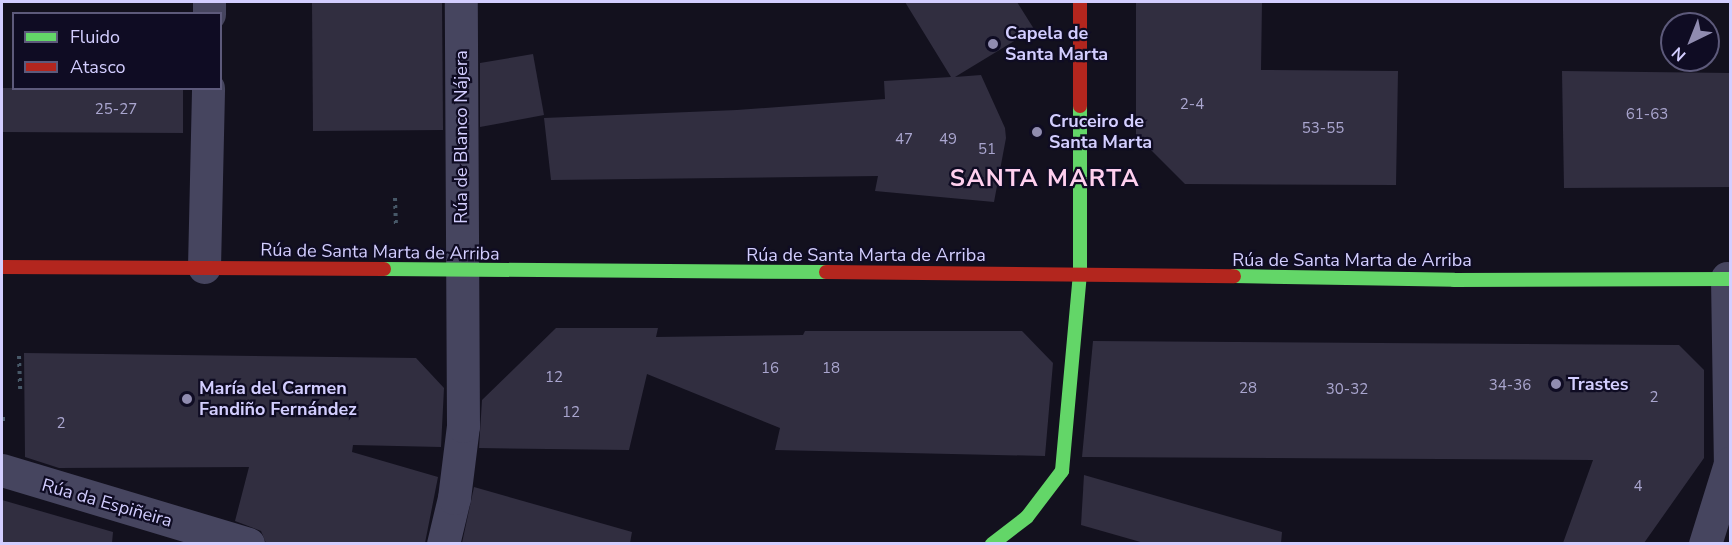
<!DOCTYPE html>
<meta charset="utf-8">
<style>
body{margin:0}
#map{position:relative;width:1732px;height:545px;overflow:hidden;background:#13111e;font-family:"Nunito Sans",sans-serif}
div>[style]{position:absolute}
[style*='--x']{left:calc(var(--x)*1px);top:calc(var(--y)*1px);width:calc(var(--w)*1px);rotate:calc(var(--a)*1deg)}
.building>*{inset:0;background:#312e40}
.path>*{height:4px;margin-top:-2px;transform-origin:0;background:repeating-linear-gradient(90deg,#475868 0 3px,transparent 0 7.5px)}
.street>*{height:33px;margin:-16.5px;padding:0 16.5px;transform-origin:16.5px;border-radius:16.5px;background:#46455f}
.fast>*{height:14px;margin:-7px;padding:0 7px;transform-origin:7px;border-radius:7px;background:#63d668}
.jam>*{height:14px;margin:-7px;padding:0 7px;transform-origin:7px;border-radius:7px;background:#b3261e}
.dots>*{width:16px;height:16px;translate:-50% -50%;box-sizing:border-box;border:3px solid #0f0c23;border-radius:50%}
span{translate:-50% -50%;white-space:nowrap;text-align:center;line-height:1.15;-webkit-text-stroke:4.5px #0f0c23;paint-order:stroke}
.number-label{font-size:15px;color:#aaa6cf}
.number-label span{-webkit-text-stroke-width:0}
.poi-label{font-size:18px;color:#d3ceff;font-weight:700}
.left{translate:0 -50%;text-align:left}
.street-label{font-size:18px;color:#d3ceff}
.district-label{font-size:24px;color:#ffd0ee;font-weight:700;letter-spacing:1.5px}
.frame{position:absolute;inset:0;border:3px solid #d3ceff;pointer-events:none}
.legend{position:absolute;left:12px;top:12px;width:210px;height:78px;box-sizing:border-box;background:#0f0c23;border:2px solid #5d5a7b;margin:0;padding:8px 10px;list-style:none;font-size:18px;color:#d3ceff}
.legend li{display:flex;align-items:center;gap:12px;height:30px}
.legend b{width:30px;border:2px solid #5d5a7b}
.north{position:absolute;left:1660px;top:12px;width:60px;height:60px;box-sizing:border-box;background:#0f0c23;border:2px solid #5d5a7b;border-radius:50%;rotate:223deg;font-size:16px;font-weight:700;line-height:24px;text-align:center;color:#d3ceff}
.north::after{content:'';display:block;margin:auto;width:21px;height:27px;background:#908cb0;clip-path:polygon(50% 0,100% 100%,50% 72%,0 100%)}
</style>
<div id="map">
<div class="building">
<div style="clip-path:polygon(312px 2px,442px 2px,443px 130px,313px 131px)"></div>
<div style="clip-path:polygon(905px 2px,1017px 2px,1034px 29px,955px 77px,981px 75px,1005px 128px,1006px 138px,994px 202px,875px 191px,878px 176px,551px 180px,544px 118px,737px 110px,885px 99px,884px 81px,951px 77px)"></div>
<div style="clip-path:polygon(1136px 2px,1262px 2px,1261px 70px,1398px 71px,1396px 185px,1185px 184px,1136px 135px)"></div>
<div style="clip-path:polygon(533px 54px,544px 115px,480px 127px,480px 63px)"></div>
<div style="clip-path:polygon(1562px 71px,1731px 73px,1731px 187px,1564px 188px)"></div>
<div style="clip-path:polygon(2px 88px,183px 88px,183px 133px,2px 132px)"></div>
<div style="clip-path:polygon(556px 328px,658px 328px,656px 337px,803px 335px,805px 331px,1022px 331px,1053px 363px,1045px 456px,775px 450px,780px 428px,647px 374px,629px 450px,479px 448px,482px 400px)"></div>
<div style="clip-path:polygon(1093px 341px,1679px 345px,1704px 370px,1704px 458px,1644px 543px,1563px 543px,1593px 460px,1085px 457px,1082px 457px)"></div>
<div style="clip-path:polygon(24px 353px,416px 358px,444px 388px,441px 447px,353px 445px,352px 452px,438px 477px,425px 543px,266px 543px,261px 531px,235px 521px,249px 467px,59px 468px,25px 457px)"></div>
<div style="clip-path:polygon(1084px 475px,1282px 532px,1281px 543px,1144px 543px,1081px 525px)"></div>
<div style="clip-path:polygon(474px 487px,632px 532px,630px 543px,462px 543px)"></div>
<div style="clip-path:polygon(2px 500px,113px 532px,112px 543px,2px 543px)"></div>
</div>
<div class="path">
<div style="--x:395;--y:198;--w:29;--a:88"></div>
<div style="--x:19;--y:356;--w:33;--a:88"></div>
<div style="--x:2;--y:419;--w:5;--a:0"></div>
</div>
<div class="street">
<div style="--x:209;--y:14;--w:12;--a:-90"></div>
<div style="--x:204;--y:267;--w:179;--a:-88.7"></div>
<div style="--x:1727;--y:278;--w:184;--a:89.1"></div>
<div style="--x:2;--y:470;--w:257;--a:16.7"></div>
<div style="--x:443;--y:544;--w:47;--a:-76.6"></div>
<div style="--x:454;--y:498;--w:73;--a:-82.9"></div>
<div style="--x:463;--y:426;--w:424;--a:-90.3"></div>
<div style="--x:1705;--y:544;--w:85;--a:-72.8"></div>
</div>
<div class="fast">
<div style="--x:384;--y:269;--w:442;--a:0.4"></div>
<div style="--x:1234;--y:276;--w:220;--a:1"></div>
<div style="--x:1454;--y:280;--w:276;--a:-0.2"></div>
<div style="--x:992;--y:544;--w:44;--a:-37.6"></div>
<div style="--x:1027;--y:517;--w:58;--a:-52.7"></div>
<div style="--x:1062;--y:471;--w:198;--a:-84.8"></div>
<div style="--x:1080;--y:274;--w:168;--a:-90"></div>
</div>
<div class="jam">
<div style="--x:1080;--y:2;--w:104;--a:90"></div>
<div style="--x:2;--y:267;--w:382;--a:0.3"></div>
<div style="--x:826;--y:272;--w:408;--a:0.6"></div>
</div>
<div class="dots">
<div style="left:993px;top:44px;background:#908cb0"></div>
<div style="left:1037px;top:132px;background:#908cb0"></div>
<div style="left:1556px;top:384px;background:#908cb0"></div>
<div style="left:187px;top:399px;background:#908cb0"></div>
</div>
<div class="number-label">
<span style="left:1192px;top:105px">2-4</span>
<span style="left:116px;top:110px">25-27</span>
<span style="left:1647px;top:115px">61-63</span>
<span style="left:1323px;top:129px">53-55</span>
<span style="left:904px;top:140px">47</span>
<span style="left:948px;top:140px">49</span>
<span style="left:987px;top:150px">51</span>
<span style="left:770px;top:369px">16</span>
<span style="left:831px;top:369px">18</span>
<span style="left:554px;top:378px">12</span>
<span style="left:1510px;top:386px">34-36</span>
<span style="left:1248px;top:389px">28</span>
<span style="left:1347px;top:390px">30-32</span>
<span style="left:1654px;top:398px">2</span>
<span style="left:571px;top:413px">12</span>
<span style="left:61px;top:424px">2</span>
<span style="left:1638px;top:487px">4</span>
</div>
<div class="poi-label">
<span class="left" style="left:1005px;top:44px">Capela de<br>Santa Marta</span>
<span class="left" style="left:1049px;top:132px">Cruceiro de<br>Santa Marta</span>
<span class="left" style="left:1568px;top:384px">Trastes</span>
<span class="left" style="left:199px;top:399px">María del Carmen<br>Fandiño Fernández</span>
</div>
<div class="street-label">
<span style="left:461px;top:137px;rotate:-90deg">Rúa de Blanco Nájera</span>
<span style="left:380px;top:252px;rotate:1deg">Rúa de Santa Marta de Arriba</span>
<span style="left:866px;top:255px">Rúa de Santa Marta de Arriba</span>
<span style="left:1352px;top:260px">Rúa de Santa Marta de Arriba</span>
<span style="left:107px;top:503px;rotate:16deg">Rúa da Espiñeira</span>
</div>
<div class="district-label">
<span style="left:1045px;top:179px">SANTA MARTA</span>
</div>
<div class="frame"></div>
<ul class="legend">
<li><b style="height:8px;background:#63d668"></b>Fluido</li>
<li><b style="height:8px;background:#b3261e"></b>Atasco</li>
</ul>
<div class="north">N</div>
</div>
